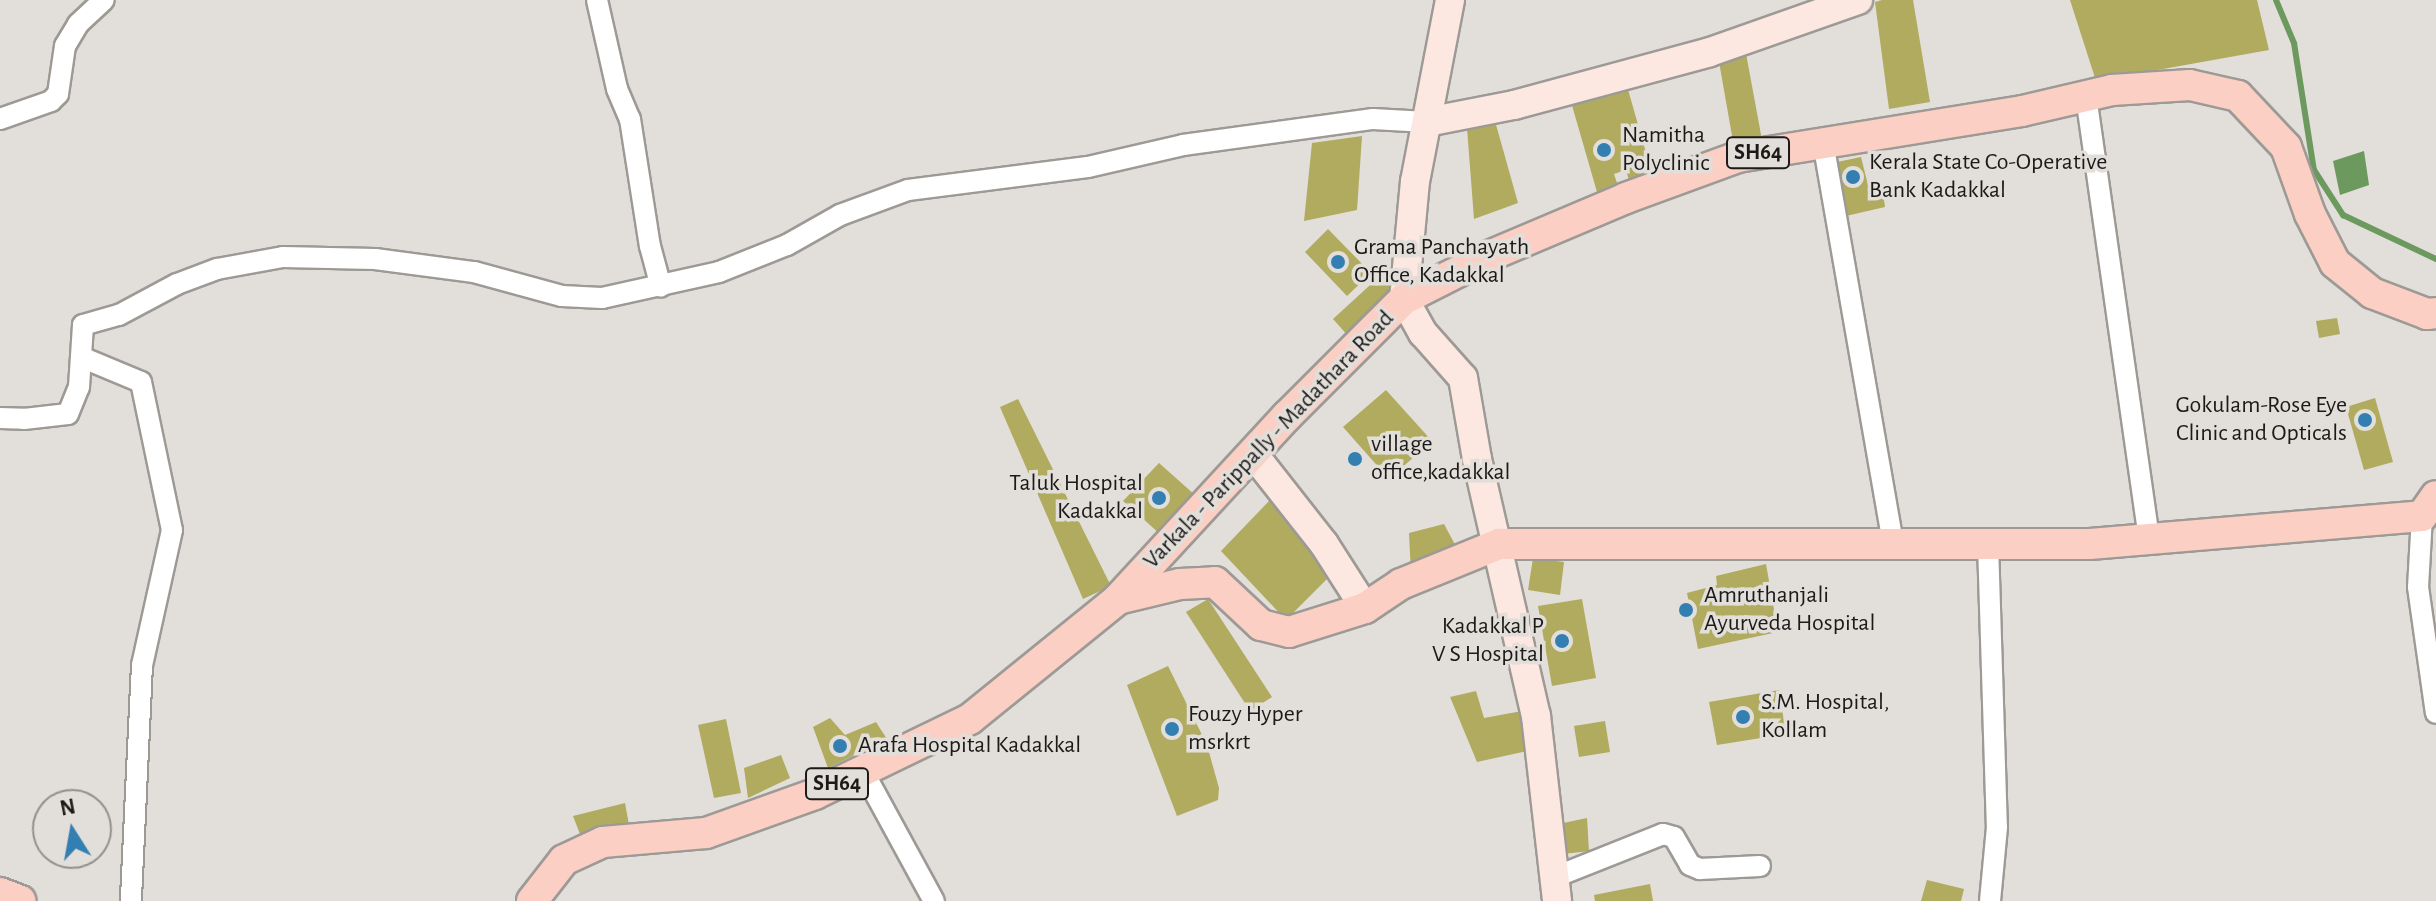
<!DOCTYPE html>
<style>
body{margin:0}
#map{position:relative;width:2436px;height:901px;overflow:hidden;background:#e2deda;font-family:"Alegreya Sans",sans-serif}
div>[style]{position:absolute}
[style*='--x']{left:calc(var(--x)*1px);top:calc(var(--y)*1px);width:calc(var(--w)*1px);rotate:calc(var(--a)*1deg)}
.water>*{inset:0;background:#6b995e}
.stream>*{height:6px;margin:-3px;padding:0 3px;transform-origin:3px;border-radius:3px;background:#6b995e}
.building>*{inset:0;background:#b0ab5e}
.roads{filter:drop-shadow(2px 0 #9d9a96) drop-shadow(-2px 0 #9d9a96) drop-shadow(0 2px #9d9a96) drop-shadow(0 -2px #9d9a96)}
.street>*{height:20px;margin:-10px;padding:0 10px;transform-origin:10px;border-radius:10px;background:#fff}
.secondary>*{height:28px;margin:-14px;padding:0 14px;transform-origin:14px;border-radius:14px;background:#fde7e1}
.primary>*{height:30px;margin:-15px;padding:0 15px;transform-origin:15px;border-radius:15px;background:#fbcfc3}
.dots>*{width:22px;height:22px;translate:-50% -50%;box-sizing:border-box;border:4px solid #e2deda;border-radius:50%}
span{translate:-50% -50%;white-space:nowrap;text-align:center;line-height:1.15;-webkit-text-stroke:7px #e2deda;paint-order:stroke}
.shield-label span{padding:2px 6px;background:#e2deda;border:2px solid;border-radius:6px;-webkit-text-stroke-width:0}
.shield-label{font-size:22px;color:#1c1a19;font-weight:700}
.poi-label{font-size:24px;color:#1c1a19}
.left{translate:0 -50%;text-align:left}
.right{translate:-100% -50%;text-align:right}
.street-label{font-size:24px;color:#1c1a19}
.north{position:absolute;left:32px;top:789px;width:80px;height:80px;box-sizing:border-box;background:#e2deda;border:2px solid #93908d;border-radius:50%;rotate:349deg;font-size:22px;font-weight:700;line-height:32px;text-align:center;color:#1c1a19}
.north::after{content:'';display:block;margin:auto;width:28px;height:36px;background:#347fb2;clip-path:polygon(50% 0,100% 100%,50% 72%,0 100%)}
</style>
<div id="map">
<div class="water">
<div style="clip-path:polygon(2364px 151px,2369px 185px,2340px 195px,2333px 161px)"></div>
</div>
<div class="stream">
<div style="--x:2276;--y:0;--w:47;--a:67.3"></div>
<div style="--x:2294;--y:43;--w:129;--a:81.1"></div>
<div style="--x:2314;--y:170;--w:54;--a:57.2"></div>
<div style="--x:2343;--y:215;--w:103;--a:25.3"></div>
</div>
<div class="building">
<div style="clip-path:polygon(1882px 0,1913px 0,1930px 102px,1889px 109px,1875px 2px)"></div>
<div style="clip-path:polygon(2070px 0,2257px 0,2269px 50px,2096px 81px)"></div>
<div style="clip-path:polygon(1745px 48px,1762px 140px,1734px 147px,1718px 56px)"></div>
<div style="clip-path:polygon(1627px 86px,1653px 177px,1630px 184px,1626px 170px,1614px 174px,1618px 186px,1597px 192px,1571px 102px)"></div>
<div style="clip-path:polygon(1495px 121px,1518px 203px,1474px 219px,1467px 128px)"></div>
<div style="clip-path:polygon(1362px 136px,1357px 210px,1304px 221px,1312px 143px)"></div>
<div style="clip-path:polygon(1861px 157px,1870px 193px,1883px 193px,1885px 207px,1846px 216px,1837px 162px)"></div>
<div style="clip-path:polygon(1328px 229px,1371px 273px,1347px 296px,1305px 252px)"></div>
<div style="clip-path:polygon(1381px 275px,1399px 294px,1350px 338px,1333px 319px)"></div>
<div style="clip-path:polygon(2337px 318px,2340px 334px,2319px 338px,2316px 321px)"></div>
<div style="clip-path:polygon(1386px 390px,1432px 441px,1389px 479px,1343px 427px)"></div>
<div style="clip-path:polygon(2375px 398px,2393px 462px,2364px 470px,2346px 407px)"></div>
<div style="clip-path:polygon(1018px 399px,1111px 586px,1083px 599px,1000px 407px)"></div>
<div style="clip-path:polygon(1159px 463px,1195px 495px,1160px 534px,1123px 501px)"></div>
<div style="clip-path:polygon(1270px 500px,1335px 571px,1286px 620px,1221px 551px)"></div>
<div style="clip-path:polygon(1444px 524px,1459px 552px,1411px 574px,1409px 533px)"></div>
<div style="clip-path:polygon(1533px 558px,1564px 562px,1560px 595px,1528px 590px)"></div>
<div style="clip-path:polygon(1766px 564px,1778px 632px,1698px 649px,1687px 593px,1717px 585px,1716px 576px)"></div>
<div style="clip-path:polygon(1208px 599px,1272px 697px,1250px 711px,1186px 612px)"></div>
<div style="clip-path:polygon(1582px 599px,1596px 678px,1552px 686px,1538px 606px)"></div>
<div style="clip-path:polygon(1168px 666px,1207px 745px,1219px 788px,1218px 800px,1177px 816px,1127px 685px)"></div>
<div style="clip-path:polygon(1779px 690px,1786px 734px,1717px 745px,1709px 702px)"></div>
<div style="clip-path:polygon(1476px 691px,1484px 718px,1528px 710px,1536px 749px,1477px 762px,1450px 697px)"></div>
<div style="clip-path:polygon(830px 718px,845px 735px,876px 722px,887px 739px,828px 768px,813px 727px)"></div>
<div style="clip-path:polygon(726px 719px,741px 793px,714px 798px,698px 725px)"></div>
<div style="clip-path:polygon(1605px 721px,1610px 752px,1579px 757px,1574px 726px)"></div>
<div style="clip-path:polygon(781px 755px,790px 778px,748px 798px,744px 768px)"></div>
<div style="clip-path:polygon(625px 803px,629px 825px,580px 834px,573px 816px)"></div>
<div style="clip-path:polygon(1587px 818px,1589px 851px,1555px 855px,1549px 826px)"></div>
<div style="clip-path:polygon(1927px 880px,1964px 889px,1961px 901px,1921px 901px)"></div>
<div style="clip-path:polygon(1650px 884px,1653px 901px,1595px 901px,1594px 895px)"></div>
</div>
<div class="roads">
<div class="street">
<div style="--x:597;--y:0;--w:91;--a:77.3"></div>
<div style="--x:617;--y:89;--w:33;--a:67"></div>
<div style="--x:630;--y:119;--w:129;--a:81.1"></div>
<div style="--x:650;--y:246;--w:42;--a:75"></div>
<div style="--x:2086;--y:96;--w:447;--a:81.9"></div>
<div style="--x:0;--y:119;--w:54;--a:-19.4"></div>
<div style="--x:51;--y:101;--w:10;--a:-45"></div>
<div style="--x:58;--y:94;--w:49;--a:-81.7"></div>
<div style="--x:65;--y:46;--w:26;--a:-59"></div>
<div style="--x:78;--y:24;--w:35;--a:-43"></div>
<div style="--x:1823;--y:142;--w:408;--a:80.1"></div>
<div style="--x:81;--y:357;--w:65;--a:22.6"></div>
<div style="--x:141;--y:382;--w:151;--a:78.2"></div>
<div style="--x:172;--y:530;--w:138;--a:102.5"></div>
<div style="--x:142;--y:665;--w:236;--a:92.7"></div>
<div style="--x:0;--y:418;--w:24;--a:2"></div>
<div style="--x:24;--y:419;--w:44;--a:-6.5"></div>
<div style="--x:68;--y:414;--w:29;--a:-68"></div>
<div style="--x:79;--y:387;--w:62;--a:-86.3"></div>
<div style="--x:83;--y:325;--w:37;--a:-16"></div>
<div style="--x:119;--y:315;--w:66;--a:-28.1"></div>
<div style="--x:177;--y:284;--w:43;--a:-20.6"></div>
<div style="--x:217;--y:269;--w:67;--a:-10.3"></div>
<div style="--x:283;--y:257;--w:92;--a:1.2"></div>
<div style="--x:375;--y:259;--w:100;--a:7.5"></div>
<div style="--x:474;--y:272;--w:91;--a:15.3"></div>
<div style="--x:562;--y:296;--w:40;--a:2.9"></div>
<div style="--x:602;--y:298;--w:120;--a:-12.5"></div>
<div style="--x:719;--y:272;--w:73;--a:-21.7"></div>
<div style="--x:787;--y:245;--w:61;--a:-29.5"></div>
<div style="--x:840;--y:215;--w:72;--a:-20.2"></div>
<div style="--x:908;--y:190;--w:181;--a:-7.3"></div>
<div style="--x:1088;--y:167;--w:98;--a:-13"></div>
<div style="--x:1183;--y:145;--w:192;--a:-7.8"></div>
<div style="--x:1373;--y:119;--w:54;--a:3.2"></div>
<div style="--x:2422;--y:516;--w:71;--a:93.2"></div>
<div style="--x:2418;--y:587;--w:127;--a:81.9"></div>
<div style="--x:1988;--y:544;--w:283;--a:88.2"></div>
<div style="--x:1997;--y:827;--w:74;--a:95.4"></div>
<div style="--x:863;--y:771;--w:148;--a:61.4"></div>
<div style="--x:1555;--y:877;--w:116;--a:-21.7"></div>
<div style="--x:1663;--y:834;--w:11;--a:15"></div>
<div style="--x:1674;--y:837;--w:32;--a:60"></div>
<div style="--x:1690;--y:865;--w:11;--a:22"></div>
<div style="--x:1700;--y:869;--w:60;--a:-2.9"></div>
</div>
<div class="secondary">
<div style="--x:1450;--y:0;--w:184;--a:100.9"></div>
<div style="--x:1415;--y:181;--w:119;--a:95.3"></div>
<div style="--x:1404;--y:299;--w:39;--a:61"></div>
<div style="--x:1423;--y:333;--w:60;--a:48.4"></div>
<div style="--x:1463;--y:378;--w:82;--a:80.2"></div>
<div style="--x:1477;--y:459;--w:264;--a:77.1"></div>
<div style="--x:1536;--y:716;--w:186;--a:83.5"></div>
<div style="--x:1427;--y:122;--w:89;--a:-11.1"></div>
<div style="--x:1514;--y:105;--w:203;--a:-15.1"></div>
<div style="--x:1710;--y:52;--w:157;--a:-19.4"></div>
<div style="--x:1254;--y:455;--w:113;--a:51.8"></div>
<div style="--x:1324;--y:544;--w:76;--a:57.4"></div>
</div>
<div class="primary">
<div style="--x:1118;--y:599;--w:64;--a:-13.6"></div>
<div style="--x:1180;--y:584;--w:35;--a:-3"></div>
<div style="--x:1215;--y:582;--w:63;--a:43.1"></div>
<div style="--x:1261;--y:625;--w:29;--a:14"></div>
<div style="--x:1289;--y:632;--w:80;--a:-17.5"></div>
<div style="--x:1365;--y:608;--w:43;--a:-33.7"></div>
<div style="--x:1401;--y:584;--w:106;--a:-22.2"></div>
<div style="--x:1499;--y:544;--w:591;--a:0"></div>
<div style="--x:2090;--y:544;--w:333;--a:-4.8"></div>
<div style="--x:2422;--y:516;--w:24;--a:-55"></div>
<div style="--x:0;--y:893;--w:22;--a:21"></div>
<div style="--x:532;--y:901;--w:52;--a:-52"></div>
<div style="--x:564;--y:860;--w:43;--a:-24.8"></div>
<div style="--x:603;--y:842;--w:103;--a:-5"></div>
<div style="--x:706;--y:833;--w:116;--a:-19.7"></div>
<div style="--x:815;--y:794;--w:172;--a:-25.8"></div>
<div style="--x:970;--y:719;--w:191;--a:-39"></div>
<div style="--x:1118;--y:599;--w:249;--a:-47.3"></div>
<div style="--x:1287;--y:416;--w:165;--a:-45"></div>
<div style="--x:1404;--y:299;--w:95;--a:-26.8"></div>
<div style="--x:1489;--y:256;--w:149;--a:-22.9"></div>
<div style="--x:1626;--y:198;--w:119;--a:-20.1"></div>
<div style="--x:1738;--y:157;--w:288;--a:-9.2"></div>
<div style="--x:2022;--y:111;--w:92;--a:-13.1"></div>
<div style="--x:2112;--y:90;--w:78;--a:-3.7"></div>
<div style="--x:2190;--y:85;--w:49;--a:12.9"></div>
<div style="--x:2238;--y:96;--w:70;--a:46.7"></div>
<div style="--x:2286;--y:147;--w:71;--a:70.3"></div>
<div style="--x:2310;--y:214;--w:55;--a:63"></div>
<div style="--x:2335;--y:263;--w:48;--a:39"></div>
<div style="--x:2372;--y:293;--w:59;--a:20.9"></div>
<div style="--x:2427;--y:314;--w:9;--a:-6"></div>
</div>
</div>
<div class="dots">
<div style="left:1604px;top:150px;background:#347fb2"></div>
<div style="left:1853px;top:177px;background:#347fb2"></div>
<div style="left:1338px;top:262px;background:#347fb2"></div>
<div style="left:2365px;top:420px;background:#347fb2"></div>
<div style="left:1355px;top:459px;background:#347fb2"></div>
<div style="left:1159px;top:498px;background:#347fb2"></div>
<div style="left:1686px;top:610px;background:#347fb2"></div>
<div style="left:1562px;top:641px;background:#347fb2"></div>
<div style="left:1743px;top:717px;background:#347fb2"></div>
<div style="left:1172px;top:729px;background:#347fb2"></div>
<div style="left:840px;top:746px;background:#347fb2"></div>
</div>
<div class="shield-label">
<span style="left:1758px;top:153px">SH64</span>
<span style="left:837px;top:784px">SH64</span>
</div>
<div class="poi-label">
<span class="left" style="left:1622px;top:150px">Namitha<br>Polyclinic</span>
<span class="left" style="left:1869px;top:177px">Kerala State Co-Operative<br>Bank Kadakkal</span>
<span class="left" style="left:1354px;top:262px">Grama Panchayath<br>Office, Kadakkal</span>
<span class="right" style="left:2347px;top:420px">Gokulam-Rose Eye<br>Clinic and Opticals</span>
<span class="left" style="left:1371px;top:459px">village<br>office,kadakkal</span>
<span class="right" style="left:1143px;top:498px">Taluk Hospital<br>Kadakkal</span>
<span class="left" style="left:1704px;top:610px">Amruthanjali<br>Ayurveda Hospital</span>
<span class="right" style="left:1544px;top:641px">Kadakkal P<br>V S Hospital</span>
<span class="left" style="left:1761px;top:717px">S.M. Hospital,<br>Kollam</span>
<span class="left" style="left:1188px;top:729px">Fouzy Hyper<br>msrkrt</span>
<span class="left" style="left:858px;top:746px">Arafa Hospital Kadakkal</span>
</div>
<div class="street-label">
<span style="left:1269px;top:440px;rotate:-46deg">Varkala - Parippally - Madathara Road</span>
</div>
<div class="north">N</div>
</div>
